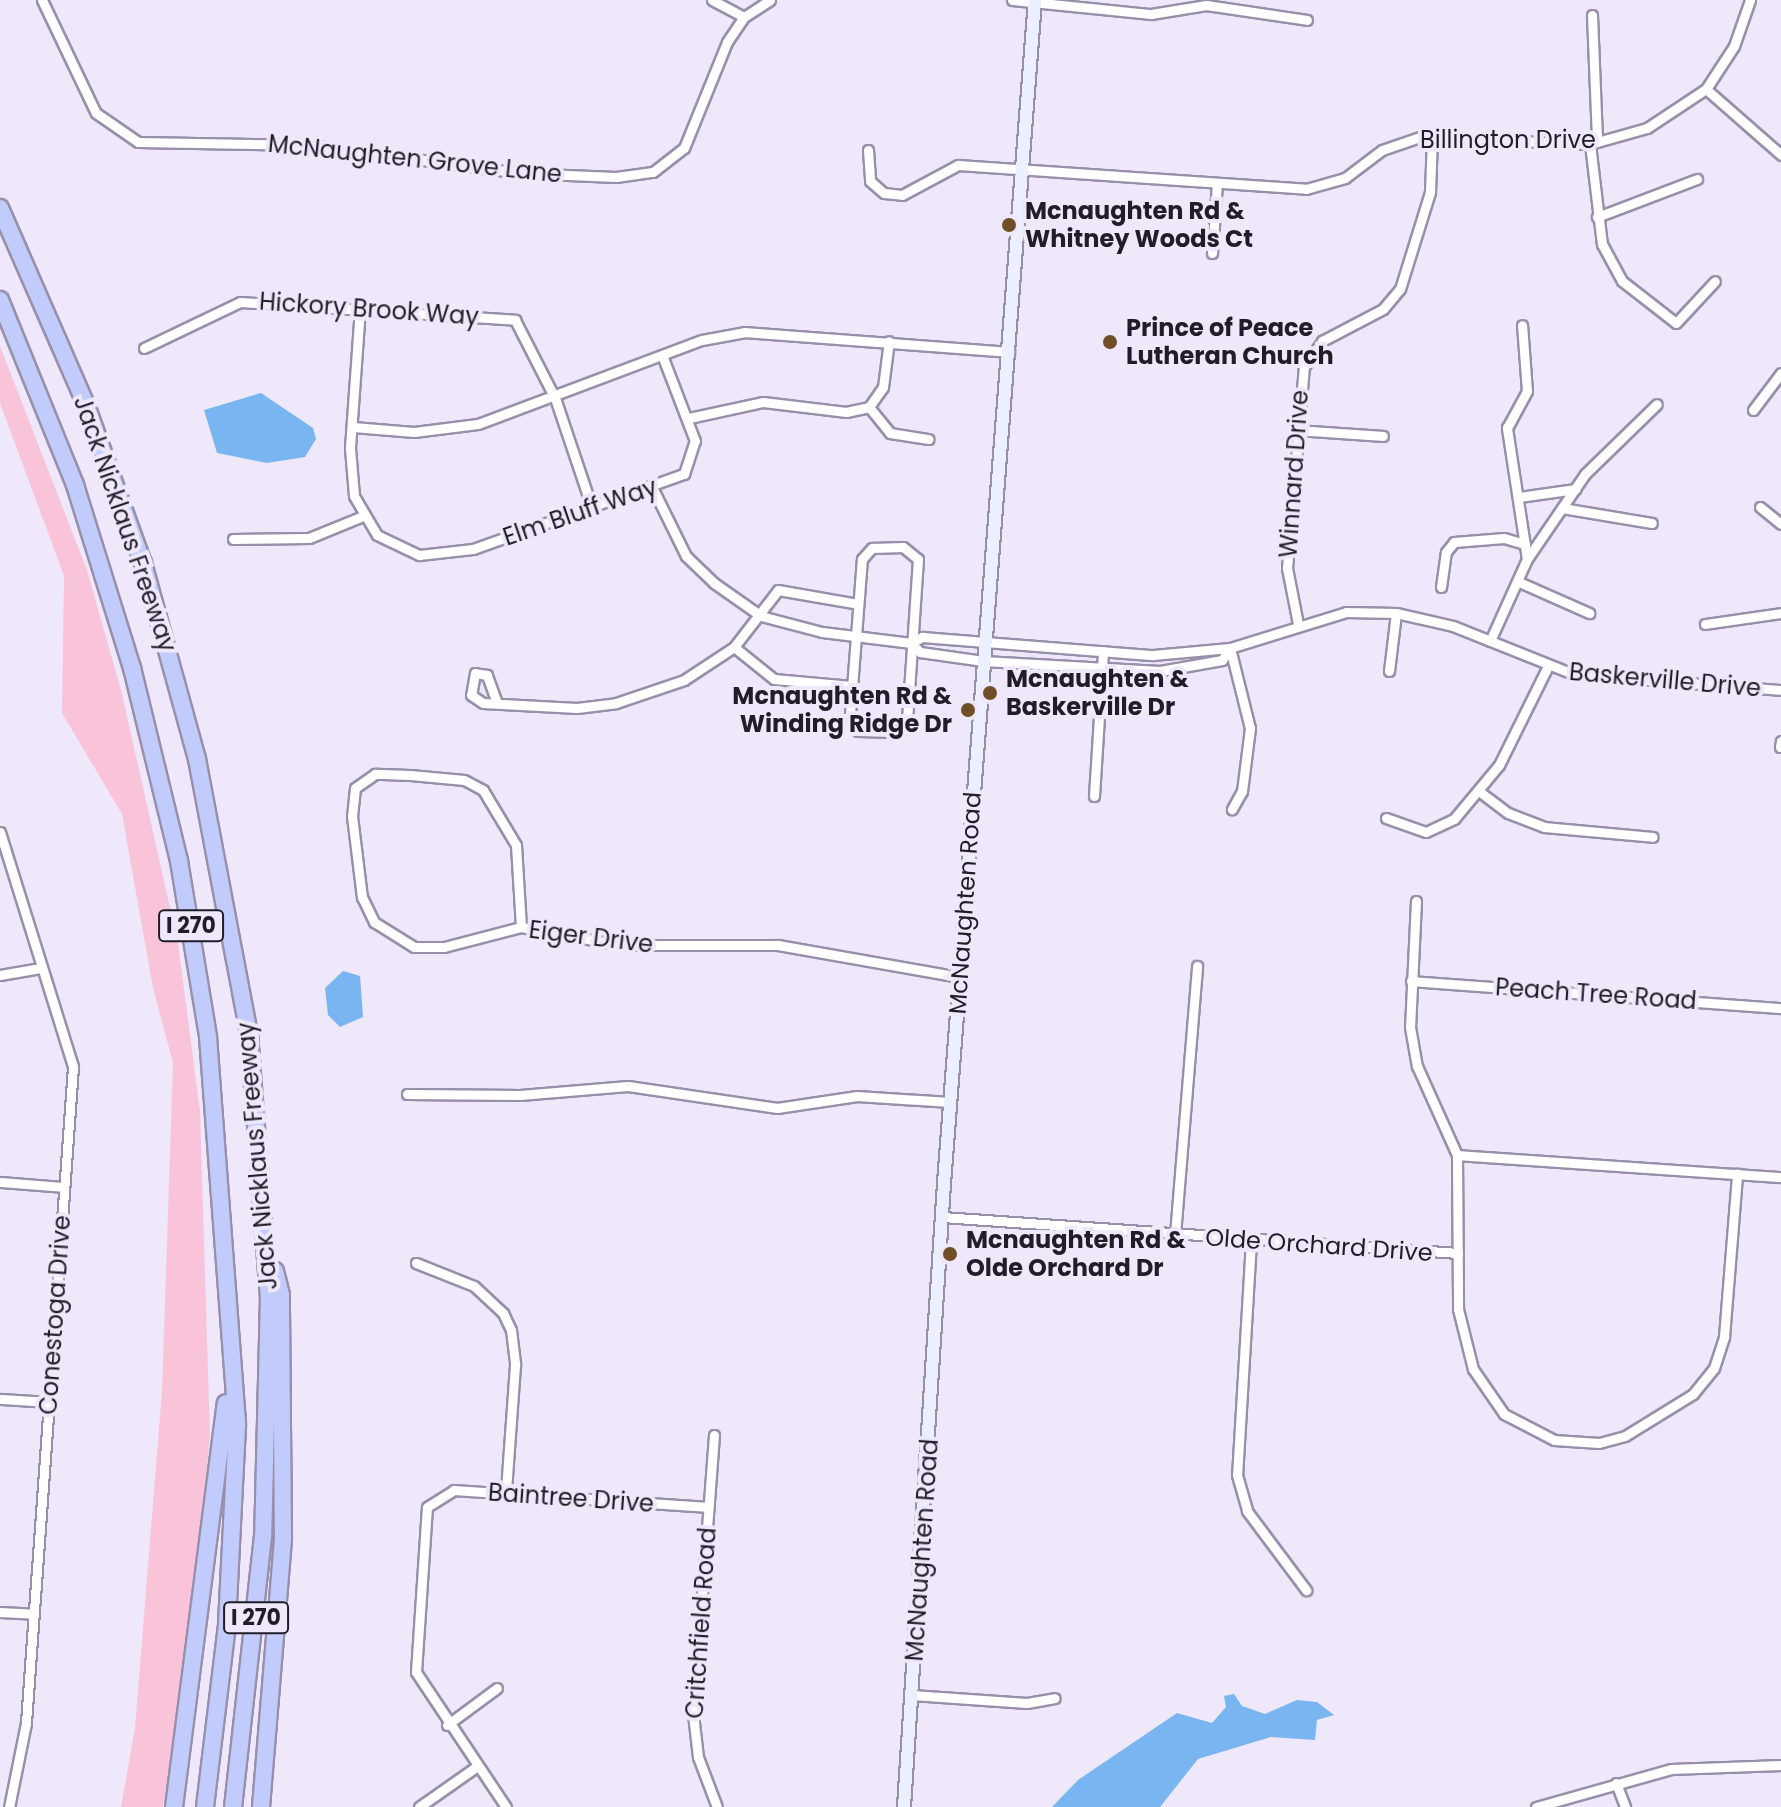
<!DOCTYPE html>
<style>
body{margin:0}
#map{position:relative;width:1781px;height:1807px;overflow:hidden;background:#eee8fa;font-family:Poppins,sans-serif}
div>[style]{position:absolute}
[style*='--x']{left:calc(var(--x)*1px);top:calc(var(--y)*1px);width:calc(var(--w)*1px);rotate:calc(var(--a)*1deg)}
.green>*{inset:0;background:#f9c4d9}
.water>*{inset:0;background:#79b5f1}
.roads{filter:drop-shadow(2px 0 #988faa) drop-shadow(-2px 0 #988faa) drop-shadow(0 2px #988faa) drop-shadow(0 -2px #988faa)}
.street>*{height:9px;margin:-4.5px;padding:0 4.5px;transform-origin:4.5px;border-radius:4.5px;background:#fff}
.secondary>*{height:12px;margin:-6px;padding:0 6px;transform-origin:6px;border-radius:6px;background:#ecf0fe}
.highway>*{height:16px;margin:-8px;padding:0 8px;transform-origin:8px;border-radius:8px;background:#c1ccfd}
.dots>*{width:22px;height:22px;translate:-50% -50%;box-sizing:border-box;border:4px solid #eee8fa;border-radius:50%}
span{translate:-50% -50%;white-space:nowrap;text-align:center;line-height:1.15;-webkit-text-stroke:8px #eee8fa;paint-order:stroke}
.shield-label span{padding:2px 6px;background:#eee8fa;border:2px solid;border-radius:6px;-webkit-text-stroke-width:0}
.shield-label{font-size:22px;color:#211d28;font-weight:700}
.street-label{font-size:24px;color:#211d28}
.poi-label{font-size:24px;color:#211d28;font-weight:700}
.left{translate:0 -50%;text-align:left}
.right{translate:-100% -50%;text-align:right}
</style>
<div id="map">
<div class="green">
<div style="clip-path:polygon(0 346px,87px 570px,122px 694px,178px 943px,200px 1111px,210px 1436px,192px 1613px,163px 1807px,121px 1807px,135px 1728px,162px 1391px,173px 1063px,153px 988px,122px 814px,62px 713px,64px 576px,0 403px)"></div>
</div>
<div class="water">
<div style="clip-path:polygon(261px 393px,313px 428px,316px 439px,305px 457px,267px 463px,217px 453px,204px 410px)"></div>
<div style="clip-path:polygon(343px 971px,360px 976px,363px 1017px,340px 1027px,328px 1015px,325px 988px)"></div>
<div style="clip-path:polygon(1234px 1694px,1242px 1706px,1265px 1714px,1297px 1700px,1317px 1702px,1334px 1715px,1317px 1720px,1315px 1740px,1271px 1737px,1198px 1759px,1160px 1807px,1052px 1807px,1078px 1780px,1177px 1713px,1212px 1723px,1226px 1707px,1224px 1696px)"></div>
</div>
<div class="roads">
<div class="street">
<div style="--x:42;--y:0;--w:125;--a:64.5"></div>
<div style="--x:96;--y:113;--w:51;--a:34.6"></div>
<div style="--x:138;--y:142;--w:172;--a:1"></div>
<div style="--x:310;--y:145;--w:211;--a:7.6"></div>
<div style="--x:519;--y:173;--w:97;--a:2.4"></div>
<div style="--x:616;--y:177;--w:37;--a:-8"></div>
<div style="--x:653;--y:172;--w:39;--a:-38"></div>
<div style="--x:684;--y:148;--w:114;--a:-67.9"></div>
<div style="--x:727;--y:42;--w:30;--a:-56"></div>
<div style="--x:744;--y:17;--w:31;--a:-33"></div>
<div style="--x:712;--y:0;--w:36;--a:28"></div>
<div style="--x:1012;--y:0;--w:140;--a:5.8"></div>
<div style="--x:1151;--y:14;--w:56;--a:-9.3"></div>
<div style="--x:1206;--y:5;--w:102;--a:8.4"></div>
<div style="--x:1592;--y:15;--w:127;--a:87.7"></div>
<div style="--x:1706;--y:89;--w:100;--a:41.3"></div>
<div style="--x:1590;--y:144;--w:101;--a:83.2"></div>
<div style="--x:1602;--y:244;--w:42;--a:61.6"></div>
<div style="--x:1622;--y:281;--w:68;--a:37.9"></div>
<div style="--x:1676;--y:323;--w:57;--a:-47.1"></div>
<div style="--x:868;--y:150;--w:31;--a:86"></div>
<div style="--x:870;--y:181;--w:18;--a:41"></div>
<div style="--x:884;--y:193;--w:18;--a:6"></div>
<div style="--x:902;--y:195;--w:64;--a:-28.2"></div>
<div style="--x:958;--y:165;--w:349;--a:3.9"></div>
<div style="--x:1306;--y:189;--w:41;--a:-15.8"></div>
<div style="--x:1345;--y:178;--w:46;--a:-37.1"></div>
<div style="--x:1382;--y:150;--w:40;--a:-18.9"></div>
<div style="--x:1420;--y:137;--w:170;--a:2.4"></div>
<div style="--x:1590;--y:144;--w:59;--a:-15.7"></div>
<div style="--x:1647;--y:128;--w:71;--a:-33.5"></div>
<div style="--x:1706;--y:89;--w:51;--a:-56.9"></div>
<div style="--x:1734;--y:46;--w:49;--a:-70.8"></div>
<div style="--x:1597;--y:217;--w:107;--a:-20.8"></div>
<div style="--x:1212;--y:253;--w:69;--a:-85.9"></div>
<div style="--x:360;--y:308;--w:140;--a:94.1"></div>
<div style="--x:350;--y:448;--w:48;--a:85.2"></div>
<div style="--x:354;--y:496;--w:45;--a:59.5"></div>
<div style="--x:377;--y:535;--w:47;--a:25.5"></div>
<div style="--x:419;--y:555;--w:54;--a:-6.3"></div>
<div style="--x:473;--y:549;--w:224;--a:-19.6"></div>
<div style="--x:684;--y:474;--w:35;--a:-72"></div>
<div style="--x:695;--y:441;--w:92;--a:-111"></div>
<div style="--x:144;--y:348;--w:106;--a:-25.6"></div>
<div style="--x:240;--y:302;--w:276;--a:3.7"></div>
<div style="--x:515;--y:320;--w:88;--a:62.9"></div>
<div style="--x:555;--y:398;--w:116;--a:71.4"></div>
<div style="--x:869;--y:407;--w:33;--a:51"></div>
<div style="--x:890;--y:433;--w:39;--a:9"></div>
<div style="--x:1753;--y:410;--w:46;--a:-52.9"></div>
<div style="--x:689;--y:418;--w:76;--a:-12.2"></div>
<div style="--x:763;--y:402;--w:84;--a:6.9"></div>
<div style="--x:846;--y:412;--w:24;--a:-12"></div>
<div style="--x:869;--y:407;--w:24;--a:-55"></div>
<div style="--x:883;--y:387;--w:46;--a:-82.6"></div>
<div style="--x:353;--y:427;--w:61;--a:4.7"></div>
<div style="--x:414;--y:432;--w:64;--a:-7.1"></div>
<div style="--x:478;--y:424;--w:239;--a:-20.6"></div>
<div style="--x:702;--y:340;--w:44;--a:-10.5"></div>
<div style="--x:745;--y:332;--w:265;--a:4.3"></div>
<div style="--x:1297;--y:430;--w:86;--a:4"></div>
<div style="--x:652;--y:487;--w:77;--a:63.8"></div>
<div style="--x:686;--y:556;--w:39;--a:44"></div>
<div style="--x:714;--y:583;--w:57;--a:35.1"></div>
<div style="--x:761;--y:616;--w:63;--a:14.7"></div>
<div style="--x:822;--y:632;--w:90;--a:7"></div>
<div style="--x:911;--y:643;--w:13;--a:-29"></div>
<div style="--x:922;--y:637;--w:232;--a:4.5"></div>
<div style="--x:1153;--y:655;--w:77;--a:-5.2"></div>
<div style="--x:1230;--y:648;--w:121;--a:-17.2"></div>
<div style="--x:1346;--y:612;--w:50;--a:1.1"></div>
<div style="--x:1396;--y:613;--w:58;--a:12.8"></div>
<div style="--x:1453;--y:626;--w:129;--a:21.8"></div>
<div style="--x:1573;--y:674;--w:209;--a:4.4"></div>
<div style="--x:1519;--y:497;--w:57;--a:-8.1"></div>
<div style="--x:1760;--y:507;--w:27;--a:39"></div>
<div style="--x:1562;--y:508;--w:91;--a:9.5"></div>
<div style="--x:233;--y:539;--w:76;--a:-0.8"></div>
<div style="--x:309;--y:538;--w:58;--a:-22.2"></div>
<div style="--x:903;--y:547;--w:19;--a:39"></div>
<div style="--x:918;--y:559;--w:163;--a:93.9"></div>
<div style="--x:907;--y:722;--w:13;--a:129"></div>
<div style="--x:899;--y:732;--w:41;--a:-178.6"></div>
<div style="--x:858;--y:731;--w:19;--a:-115"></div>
<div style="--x:850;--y:714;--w:155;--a:-85.6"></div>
<div style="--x:862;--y:559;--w:15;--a:-48"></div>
<div style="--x:872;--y:548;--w:31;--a:-2"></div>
<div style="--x:1527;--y:559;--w:103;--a:-55.7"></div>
<div style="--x:1585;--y:474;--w:100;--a:-44.2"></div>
<div style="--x:1519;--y:582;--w:77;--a:23.9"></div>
<div style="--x:1441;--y:587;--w:35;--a:-82"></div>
<div style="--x:1446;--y:552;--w:13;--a:-51"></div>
<div style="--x:1454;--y:542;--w:50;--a:-4.6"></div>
<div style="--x:1504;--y:538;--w:22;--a:16"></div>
<div style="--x:1298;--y:624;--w:57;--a:-101.1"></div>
<div style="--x:1287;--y:568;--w:202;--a:-85.2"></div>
<div style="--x:1304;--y:367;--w:32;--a:-55"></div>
<div style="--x:1322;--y:341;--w:69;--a:-27.7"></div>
<div style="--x:1383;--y:309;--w:26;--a:-50"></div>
<div style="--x:1400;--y:289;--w:102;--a:-72.8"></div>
<div style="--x:1430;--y:192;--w:55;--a:-87.9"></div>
<div style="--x:1705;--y:624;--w:77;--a:-8.2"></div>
<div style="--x:1490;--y:641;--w:90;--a:-65.7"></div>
<div style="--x:1527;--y:559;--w:133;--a:-98.7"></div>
<div style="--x:1507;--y:428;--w:42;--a:-61.6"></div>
<div style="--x:1527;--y:391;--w:66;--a:-94.3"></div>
<div style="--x:911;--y:643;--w:13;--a:45"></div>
<div style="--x:920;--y:652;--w:64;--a:8.1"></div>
<div style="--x:983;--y:661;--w:177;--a:3.2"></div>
<div style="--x:1160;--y:671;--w:63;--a:-10.1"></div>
<div style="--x:1222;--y:660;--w:14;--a:-56"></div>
<div style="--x:734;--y:647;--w:51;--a:38.7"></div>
<div style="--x:774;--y:679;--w:78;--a:5.1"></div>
<div style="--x:1230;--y:648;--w:82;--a:76"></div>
<div style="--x:1250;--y:728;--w:64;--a:97.2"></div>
<div style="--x:1242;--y:791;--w:21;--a:119"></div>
<div style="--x:1389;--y:671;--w:58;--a:-83.1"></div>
<div style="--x:497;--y:703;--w:30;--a:-110"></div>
<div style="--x:487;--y:675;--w:12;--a:-171"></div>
<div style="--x:475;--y:673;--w:22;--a:100"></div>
<div style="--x:471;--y:695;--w:14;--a:34"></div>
<div style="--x:483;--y:703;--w:94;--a:3"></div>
<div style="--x:577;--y:708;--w:39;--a:-7"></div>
<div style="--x:616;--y:703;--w:72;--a:-18.7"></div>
<div style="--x:684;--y:680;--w:60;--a:-33.4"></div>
<div style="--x:734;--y:647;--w:72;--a:-52.3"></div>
<div style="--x:778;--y:590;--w:81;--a:9.9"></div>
<div style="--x:1780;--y:747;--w:6;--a:-81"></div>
<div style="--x:1480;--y:792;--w:35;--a:37"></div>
<div style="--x:1508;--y:813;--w:39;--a:21"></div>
<div style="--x:1544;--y:827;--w:109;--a:5.2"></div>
<div style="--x:1094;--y:796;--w:145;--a:-86.4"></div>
<div style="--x:1386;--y:818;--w:42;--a:19.3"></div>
<div style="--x:1426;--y:832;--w:31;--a:-25"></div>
<div style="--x:1454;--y:819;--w:70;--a:-50.2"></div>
<div style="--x:1499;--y:765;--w:108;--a:-63.7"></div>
<div style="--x:0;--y:832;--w:246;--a:72.7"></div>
<div style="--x:73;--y:1067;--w:658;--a:94.1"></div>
<div style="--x:26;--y:1723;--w:86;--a:101.4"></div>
<div style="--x:1416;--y:901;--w:126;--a:92.7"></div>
<div style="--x:1410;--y:1027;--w:40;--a:80"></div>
<div style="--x:1417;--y:1066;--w:98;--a:65.8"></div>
<div style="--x:1457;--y:1155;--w:154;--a:89.6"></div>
<div style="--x:1458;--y:1309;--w:62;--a:76"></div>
<div style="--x:1473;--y:1369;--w:55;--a:55.4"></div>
<div style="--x:1504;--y:1414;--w:56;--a:27.5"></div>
<div style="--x:1554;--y:1440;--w:45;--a:3.8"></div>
<div style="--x:1599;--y:1443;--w:27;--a:-15"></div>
<div style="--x:1625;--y:1436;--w:80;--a:-31.7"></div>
<div style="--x:1693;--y:1394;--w:33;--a:-51"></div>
<div style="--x:1714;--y:1368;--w:33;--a:-72"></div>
<div style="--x:1724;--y:1337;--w:164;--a:-85.4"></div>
<div style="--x:521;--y:927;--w:82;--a:-93.5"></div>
<div style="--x:516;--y:845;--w:64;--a:-121"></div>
<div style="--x:483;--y:790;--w:21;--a:-152"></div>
<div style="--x:464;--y:780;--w:54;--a:-174.7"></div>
<div style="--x:410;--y:775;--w:35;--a:-178"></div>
<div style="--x:375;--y:774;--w:24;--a:145"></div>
<div style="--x:355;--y:788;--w:28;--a:96"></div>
<div style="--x:352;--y:816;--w:82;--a:83"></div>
<div style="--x:362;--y:897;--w:28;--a:64"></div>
<div style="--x:374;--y:922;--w:47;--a:32"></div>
<div style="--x:414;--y:947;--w:30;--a:0"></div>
<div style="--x:444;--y:947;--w:80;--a:-14.6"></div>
<div style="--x:521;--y:927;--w:102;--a:10.2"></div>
<div style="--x:621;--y:945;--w:157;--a:0"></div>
<div style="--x:778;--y:945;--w:184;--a:10"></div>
<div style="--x:0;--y:975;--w:41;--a:-9.9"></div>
<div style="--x:1411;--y:981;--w:371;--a:4.2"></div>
<div style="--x:407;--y:1094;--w:113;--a:0.5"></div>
<div style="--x:520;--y:1095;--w:108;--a:-4.8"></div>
<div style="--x:628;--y:1086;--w:151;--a:8.4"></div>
<div style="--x:777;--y:1108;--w:81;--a:-8.5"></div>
<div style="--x:857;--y:1096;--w:93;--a:3.7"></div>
<div style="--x:1457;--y:1155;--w:325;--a:3.9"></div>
<div style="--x:0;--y:1182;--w:64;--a:4.5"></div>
<div style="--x:942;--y:1217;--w:517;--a:3.99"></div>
<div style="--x:1175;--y:1235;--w:270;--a:-85.3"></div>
<div style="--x:1251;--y:1241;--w:234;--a:93.4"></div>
<div style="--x:1237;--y:1475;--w:37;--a:74"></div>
<div style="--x:1247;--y:1511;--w:99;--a:53.2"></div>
<div style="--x:416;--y:1263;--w:62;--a:21.6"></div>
<div style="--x:474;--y:1286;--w:40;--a:43"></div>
<div style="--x:503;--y:1313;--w:19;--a:65"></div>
<div style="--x:511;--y:1330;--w:35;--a:83"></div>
<div style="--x:515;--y:1365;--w:127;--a:94.1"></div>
<div style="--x:0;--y:1399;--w:49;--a:3.5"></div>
<div style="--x:714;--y:1435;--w:280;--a:94.3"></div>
<div style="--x:693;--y:1714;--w:43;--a:83.4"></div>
<div style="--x:698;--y:1757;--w:53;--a:69.2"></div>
<div style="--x:0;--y:1612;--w:34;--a:3"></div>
<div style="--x:912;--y:1695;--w:115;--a:4"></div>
<div style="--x:1027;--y:1703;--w:28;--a:-10"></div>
<div style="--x:447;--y:1725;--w:62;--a:-36.5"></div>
<div style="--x:1616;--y:1783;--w:26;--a:69"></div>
<div style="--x:419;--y:1807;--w:70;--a:-35.1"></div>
<div style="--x:506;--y:1807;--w:162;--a:-123.7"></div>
<div style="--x:416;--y:1672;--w:165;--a:-86.2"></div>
<div style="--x:427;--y:1507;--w:32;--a:-32"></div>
<div style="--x:454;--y:1490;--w:255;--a:3.8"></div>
<div style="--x:1536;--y:1807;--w:140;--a:-15.7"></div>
<div style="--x:1671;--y:1769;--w:110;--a:-2.1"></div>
</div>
<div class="secondary">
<div style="--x:904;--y:1807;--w:625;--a:-86.33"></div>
<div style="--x:944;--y:1183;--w:1186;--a:-85.6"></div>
</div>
<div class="highway">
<div style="--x:0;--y:208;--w:215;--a:66.4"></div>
<div style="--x:86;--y:405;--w:168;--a:70.2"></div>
<div style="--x:143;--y:563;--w:203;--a:74.6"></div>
<div style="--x:197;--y:759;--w:279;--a:79.3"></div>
<div style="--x:249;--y:1033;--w:265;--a:85.7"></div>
<div style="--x:269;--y:1297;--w:239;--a:91.4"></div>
<div style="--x:263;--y:1536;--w:273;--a:96.3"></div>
<div style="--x:0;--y:300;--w:200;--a:67.9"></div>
<div style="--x:75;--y:485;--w:192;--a:72.7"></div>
<div style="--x:132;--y:668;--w:199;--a:76.3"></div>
<div style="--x:179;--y:861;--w:178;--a:80.6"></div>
<div style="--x:208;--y:1037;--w:390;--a:85.7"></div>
<div style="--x:237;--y:1426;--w:199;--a:92.9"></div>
<div style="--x:227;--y:1625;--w:183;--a:96.9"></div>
<div style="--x:174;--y:1807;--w:407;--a:-82.7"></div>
<div style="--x:261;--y:1807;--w:270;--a:-85.3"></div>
<div style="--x:283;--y:1538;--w:243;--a:-90.5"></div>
<div style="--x:281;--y:1295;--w:25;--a:-104"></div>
</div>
</div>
<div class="dots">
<div style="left:1009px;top:225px;background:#704f26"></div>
<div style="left:1110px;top:342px;background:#704f26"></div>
<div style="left:990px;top:693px;background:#704f26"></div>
<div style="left:968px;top:710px;background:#704f26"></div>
<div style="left:950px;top:1254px;background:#704f26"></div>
</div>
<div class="shield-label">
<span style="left:191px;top:926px">I 270</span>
<span style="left:256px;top:1618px">I 270</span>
</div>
<div class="street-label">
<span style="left:1508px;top:140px">Billington Drive</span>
<span style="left:415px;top:159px;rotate:6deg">McNaughten Grove Lane</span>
<span style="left:369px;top:309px;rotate:4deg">Hickory Brook Way</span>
<span style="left:1294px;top:474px;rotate:-86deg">Winnard Drive</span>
<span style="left:580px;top:512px;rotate:-19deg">Elm Bluff Way</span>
<span style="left:125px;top:524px;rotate:71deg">Jack Nicklaus Freeway</span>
<span style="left:1665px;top:680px;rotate:5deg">Baskerville Drive</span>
<span style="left:965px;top:903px;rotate:-86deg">McNaughten Road</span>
<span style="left:591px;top:937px;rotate:7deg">Eiger Drive</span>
<span style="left:1596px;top:994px;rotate:4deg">Peach Tree Road</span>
<span style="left:257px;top:1156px;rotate:-95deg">Jack Nicklaus Freeway</span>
<span style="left:1319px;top:1245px;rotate:4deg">Olde Orchard Drive</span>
<span style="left:55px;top:1315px;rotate:-86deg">Conestoga Drive</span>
<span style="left:571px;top:1498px;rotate:4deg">Baintree Drive</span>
<span style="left:922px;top:1550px;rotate:-86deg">McNaughten Road</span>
<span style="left:701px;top:1623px;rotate:-86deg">Critchfield Road</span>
</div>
<div class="poi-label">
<span class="left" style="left:1025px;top:225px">Mcnaughten Rd &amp;<br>Whitney Woods Ct</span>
<span class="left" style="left:1126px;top:342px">Prince of Peace<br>Lutheran Church</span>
<span class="left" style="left:1006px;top:693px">Mcnaughten &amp;<br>Baskerville Dr</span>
<span class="right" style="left:952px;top:710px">Mcnaughten Rd &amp;<br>Winding Ridge Dr</span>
<span class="left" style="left:966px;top:1254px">Mcnaughten Rd &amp;<br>Olde Orchard Dr</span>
</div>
</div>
